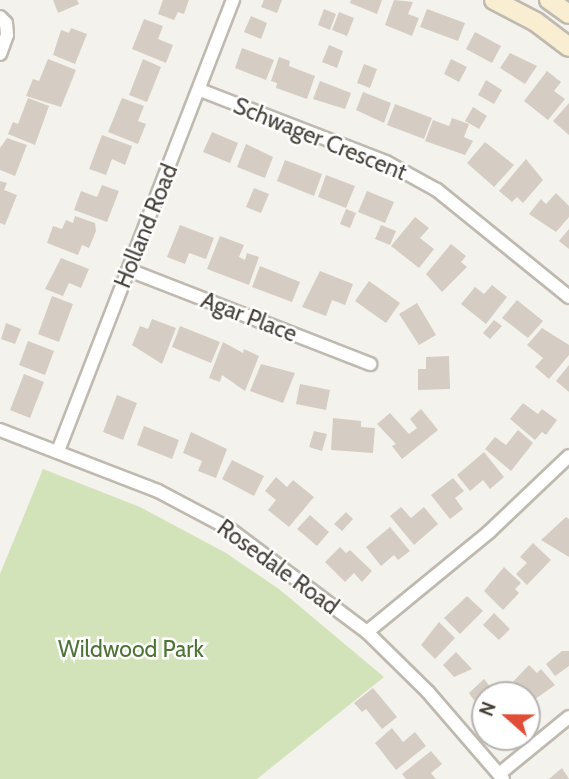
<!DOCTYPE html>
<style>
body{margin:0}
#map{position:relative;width:569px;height:779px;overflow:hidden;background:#f4f2ec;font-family:Cabin,sans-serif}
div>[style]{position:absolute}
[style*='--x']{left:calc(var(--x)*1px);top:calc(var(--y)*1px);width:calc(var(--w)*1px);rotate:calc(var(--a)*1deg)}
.green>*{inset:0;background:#d2e3ba}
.building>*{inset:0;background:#d5cdc3}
.roads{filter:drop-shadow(2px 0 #bfb9b0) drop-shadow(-2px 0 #bfb9b0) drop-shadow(0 2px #bfb9b0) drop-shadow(0 -2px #bfb9b0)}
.street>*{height:12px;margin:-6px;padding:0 6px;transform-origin:6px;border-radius:6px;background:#fff}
.secondary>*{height:18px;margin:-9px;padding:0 9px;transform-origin:9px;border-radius:9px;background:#f9eed2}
span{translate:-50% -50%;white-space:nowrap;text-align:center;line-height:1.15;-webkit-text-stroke:5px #fff;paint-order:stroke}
.street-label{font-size:23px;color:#48423b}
.park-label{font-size:23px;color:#4d7434}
.north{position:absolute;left:471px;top:681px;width:70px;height:70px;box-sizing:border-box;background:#fff;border:2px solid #b6b3b1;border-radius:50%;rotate:291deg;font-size:19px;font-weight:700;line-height:28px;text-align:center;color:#48423b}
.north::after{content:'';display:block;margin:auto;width:24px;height:32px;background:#e14d37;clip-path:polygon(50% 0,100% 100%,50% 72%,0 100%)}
</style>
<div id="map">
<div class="green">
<div style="clip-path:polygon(43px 469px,140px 507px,226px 553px,279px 589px,384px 677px,257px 779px,0 779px,0 574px)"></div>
</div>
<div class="building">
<div style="clip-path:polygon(53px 0,77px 0,79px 4px,58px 13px)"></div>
<div style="clip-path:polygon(163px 0,189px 0,184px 14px,178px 12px,174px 20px,158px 14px)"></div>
<div style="clip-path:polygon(264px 0,282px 0,277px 13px,261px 7px)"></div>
<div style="clip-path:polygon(351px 0,382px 0,377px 14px,350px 3px)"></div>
<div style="clip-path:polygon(394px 0,413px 2px,408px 14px,419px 18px,412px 36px,385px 25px)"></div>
<div style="clip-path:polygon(324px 9px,336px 14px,330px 30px,318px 25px)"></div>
<div style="clip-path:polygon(427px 9px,465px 23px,458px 41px,420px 27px)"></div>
<div style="clip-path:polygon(339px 12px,354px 18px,347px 36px,332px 30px)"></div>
<div style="clip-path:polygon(251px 16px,267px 23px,261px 39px,244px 32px)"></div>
<div style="clip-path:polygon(144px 19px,163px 26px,158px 39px,173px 45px,166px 63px,132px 49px)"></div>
<div style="clip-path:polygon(71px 28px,87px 34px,75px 64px,53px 55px,61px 30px,69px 33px)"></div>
<div style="clip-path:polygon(475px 32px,501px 46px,492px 63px,466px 49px)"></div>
<div style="clip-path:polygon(329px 45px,343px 51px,337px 68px,322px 62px)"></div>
<div style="clip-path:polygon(242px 48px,274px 60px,266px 80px,235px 68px)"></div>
<div style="clip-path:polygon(510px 53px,537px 66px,525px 84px,500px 68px)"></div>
<div style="clip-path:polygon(279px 57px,290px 61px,289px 66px,315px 76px,307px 99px,276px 88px,277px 83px,271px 81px)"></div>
<div style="clip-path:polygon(48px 59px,76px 70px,61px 107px,26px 96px,33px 79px,39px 81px)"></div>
<div style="clip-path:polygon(143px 59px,161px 67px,147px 102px,129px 95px)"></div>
<div style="clip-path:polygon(451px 59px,467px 67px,459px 82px,444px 74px)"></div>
<div style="clip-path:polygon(364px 64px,377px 69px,370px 88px,357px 83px)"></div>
<div style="clip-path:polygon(547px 71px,561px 82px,554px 91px,565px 99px,548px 120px,524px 101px)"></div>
<div style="clip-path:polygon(486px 80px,502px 90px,494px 104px,478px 95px)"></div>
<div style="clip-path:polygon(320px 81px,351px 93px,345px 109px,313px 99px)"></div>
<div style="clip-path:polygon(363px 92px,391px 103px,384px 123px,356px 110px)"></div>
<div style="clip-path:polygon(28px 98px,49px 106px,35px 145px,8px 134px,13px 122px,18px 124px)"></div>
<div style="clip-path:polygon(122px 98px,144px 106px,138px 121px,146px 124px,138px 144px,108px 132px)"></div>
<div style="clip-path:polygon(569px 103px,569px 135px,553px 121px)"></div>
<div style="clip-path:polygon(395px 104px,432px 118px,424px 139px,387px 125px)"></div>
<div style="clip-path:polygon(473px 107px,487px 116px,479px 129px,465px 121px)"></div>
<div style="clip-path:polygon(452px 118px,469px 124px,464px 137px,473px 141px,465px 155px,425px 141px,433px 120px,449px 126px)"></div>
<div style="clip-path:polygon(212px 132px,238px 143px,230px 163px,203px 152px)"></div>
<div style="clip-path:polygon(102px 135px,132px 146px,125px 165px,112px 159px,106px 175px,89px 169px)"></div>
<div style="clip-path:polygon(7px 138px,27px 145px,15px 176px,0 170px,0 148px)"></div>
<div style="clip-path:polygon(485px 142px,514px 165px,494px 187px,467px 163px)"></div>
<div style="clip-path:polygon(246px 144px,273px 157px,265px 178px,237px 167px)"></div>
<div style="clip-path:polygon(526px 159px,543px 180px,523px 203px,517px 197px,512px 202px,499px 191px)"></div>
<div style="clip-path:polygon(285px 160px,322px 174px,314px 196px,277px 181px)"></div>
<div style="clip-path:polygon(326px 175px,355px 186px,346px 208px,318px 197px)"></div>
<div style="clip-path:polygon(0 181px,7px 183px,4px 190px,17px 195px,5px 225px,0 223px)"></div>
<div style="clip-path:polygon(102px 185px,119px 191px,107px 222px,74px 210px,81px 191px,97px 197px)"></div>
<div style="clip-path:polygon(254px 188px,269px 194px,261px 213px,246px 207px)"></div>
<div style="clip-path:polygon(367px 191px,394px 202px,385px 223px,358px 212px)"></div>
<div style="clip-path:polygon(556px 193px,569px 206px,569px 217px,556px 232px,529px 214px,541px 199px,546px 204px)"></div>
<div style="clip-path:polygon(346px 209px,356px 213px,350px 228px,340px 224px)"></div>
<div style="clip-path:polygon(75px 216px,95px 223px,96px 231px,89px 248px,82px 245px,78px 255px,47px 243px,53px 226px,62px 229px,66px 220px,73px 223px)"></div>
<div style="clip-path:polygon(415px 217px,429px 228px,420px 238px,434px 249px,419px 268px,391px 246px)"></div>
<div style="clip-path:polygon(180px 225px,214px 238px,206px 259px,189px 253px,185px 264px,167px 257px)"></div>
<div style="clip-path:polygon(381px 225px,396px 231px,390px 245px,375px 239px)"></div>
<div style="clip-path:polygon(569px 229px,569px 249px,559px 241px)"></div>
<div style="clip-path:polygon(220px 236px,244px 245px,239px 257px,245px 260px,247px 253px,259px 257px,249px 285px,207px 269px)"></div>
<div style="clip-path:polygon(451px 244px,466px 256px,461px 262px,467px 267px,442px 292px,426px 274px)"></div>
<div style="clip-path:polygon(61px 258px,89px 269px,81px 288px,69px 283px,63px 296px,45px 289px)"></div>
<div style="clip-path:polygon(260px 266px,300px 282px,292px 302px,252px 287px)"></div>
<div style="clip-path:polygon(320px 271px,353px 284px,345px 305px,332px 300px,326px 316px,302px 307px)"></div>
<div style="clip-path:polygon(369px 281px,400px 303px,386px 323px,355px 301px)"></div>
<div style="clip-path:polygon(492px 285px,507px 297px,486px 324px,461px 304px,475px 287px,484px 294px)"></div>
<div style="clip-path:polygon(52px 296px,73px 304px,59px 342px,38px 334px)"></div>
<div style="clip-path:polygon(517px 300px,543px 321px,528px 338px,502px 318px)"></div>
<div style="clip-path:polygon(417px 303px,436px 335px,419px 345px,399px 314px)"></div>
<div style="clip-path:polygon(152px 319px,176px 328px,162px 364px,132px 345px,140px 326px,148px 329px)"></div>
<div style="clip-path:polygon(494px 320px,502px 326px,490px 339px,483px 333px)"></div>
<div style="clip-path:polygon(6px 323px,21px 329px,15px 344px,1px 339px)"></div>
<div style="clip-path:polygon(180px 326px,220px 342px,211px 363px,172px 347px)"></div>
<div style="clip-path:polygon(542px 328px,569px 345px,569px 355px,549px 379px,535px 367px,543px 358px,527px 345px)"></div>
<div style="clip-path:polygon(28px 341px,54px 351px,45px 375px,19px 365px)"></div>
<div style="clip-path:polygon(223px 342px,243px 353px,244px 349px,259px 356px,245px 391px,222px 375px,220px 382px,209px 378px)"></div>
<div style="clip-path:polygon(449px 356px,450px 389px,418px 390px,418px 369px,426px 369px,426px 357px)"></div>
<div style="clip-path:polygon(261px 364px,295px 373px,283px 403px,250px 391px)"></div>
<div style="clip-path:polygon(569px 365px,569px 392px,556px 381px)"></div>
<div style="clip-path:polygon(24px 374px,44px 382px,30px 418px,10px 410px)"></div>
<div style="clip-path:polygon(300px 384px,330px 390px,326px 410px,296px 404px)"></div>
<div style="clip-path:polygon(117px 395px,137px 403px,123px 440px,103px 432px)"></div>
<div style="clip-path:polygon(523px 403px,538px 414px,542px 409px,557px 420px,546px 435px,542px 432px,535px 440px,510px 419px)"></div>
<div style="clip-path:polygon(421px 409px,438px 430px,402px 459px,392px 446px,396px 444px,377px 424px,390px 413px,409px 434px,417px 428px,410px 419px)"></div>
<div style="clip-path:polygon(333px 418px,361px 421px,361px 427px,375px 428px,373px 453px,331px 450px)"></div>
<div style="clip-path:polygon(144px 426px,179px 440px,172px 459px,137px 445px)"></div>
<div style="clip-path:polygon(518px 430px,533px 443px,511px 471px,485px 449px,495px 437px,506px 445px)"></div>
<div style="clip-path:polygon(314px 431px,327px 434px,322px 451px,309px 447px)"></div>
<div style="clip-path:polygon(191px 432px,227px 449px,216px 478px,198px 471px,202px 461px,183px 453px)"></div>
<div style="clip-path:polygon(484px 452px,504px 477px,490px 489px,483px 480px,470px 491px,457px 475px)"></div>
<div style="clip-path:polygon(232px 460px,264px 476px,254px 496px,222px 479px)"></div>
<div style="clip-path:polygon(276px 477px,287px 487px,293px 480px,314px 497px,289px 527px,268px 510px,276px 500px,265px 491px)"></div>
<div style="clip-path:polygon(453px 478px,464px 491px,455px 498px,463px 509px,450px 519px,431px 495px)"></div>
<div style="clip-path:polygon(401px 507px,411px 518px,424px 507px,438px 524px,414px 545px,390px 516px)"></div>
<div style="clip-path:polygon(346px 512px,353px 519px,342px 531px,334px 524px)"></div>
<div style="clip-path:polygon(310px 515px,329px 532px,317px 546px,297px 529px)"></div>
<div style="clip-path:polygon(566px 517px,569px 519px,569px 557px,541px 540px)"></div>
<div style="clip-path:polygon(390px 527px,410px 551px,398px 560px,394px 555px,381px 566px,366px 547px)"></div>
<div style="clip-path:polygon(533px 543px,551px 560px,527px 585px,516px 574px,527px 563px,520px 557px)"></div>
<div style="clip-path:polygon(340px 547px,346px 553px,350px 550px,372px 571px,362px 582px,354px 573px,345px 582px,325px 562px)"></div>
<div style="clip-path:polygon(504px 567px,521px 583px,515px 589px,519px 593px,503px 610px,484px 591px)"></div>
<div style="clip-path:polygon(467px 596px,483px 611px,460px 634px,444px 618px)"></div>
<div style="clip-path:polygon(494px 613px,510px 629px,499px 640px,483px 625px)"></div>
<div style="clip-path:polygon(439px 622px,455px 638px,435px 659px,421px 645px)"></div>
<div style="clip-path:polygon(562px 651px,569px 651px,569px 666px,555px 676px,546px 664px)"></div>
<div style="clip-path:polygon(456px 652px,472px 669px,454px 677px,443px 665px)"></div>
<div style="clip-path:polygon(529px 665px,537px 673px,541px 669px,555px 685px,527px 705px,527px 695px,515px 695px,508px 687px)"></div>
<div style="clip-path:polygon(484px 679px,497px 695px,485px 695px,485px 716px,469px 693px)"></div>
<div style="clip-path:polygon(373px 688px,397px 717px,382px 729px,366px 709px,362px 712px,354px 703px)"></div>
<div style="clip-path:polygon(392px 728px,403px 742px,415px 732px,426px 746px,396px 770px,375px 743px)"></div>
<div style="clip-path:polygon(431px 751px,442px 764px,431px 773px,436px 779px,406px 779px,402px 774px)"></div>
<div style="clip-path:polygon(562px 768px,569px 779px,549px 779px)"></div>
</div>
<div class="roads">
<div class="street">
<div style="--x:0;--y:17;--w:8;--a:45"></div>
<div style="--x:6;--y:23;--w:12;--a:85"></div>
<div style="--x:7;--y:35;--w:20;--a:110"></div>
<div style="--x:200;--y:90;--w:199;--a:21.2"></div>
<div style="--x:386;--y:162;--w:58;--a:28.8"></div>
<div style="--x:437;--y:190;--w:170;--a:39"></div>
<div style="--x:129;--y:270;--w:259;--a:21.3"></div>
<div style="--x:0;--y:430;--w:169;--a:21.1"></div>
<div style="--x:158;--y:491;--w:79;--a:27.9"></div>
<div style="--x:228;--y:528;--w:174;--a:36.8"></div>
<div style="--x:367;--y:632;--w:86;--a:44.5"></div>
<div style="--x:428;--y:692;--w:115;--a:49.2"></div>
<div style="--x:58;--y:451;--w:484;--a:-68.8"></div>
<div style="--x:367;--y:632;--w:158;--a:-39.3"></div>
<div style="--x:489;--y:532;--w:110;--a:-43.5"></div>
<div style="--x:499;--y:774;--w:90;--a:-39.2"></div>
</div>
<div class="secondary">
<div style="--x:494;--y:0;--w:47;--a:27.6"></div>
<div style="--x:536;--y:22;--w:41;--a:37.1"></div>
<div style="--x:549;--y:0;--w:24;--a:35"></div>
</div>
</div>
<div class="street-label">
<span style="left:320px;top:139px;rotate:22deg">Schwager Crescent</span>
<span style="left:146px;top:226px;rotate:-68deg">Holland Road</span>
<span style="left:249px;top:317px;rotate:21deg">Agar Place</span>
<span style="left:278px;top:567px;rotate:36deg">Rosedale Road</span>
</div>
<div class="park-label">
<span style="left:131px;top:649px">Wildwood Park</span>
</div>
<div class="north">N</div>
</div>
